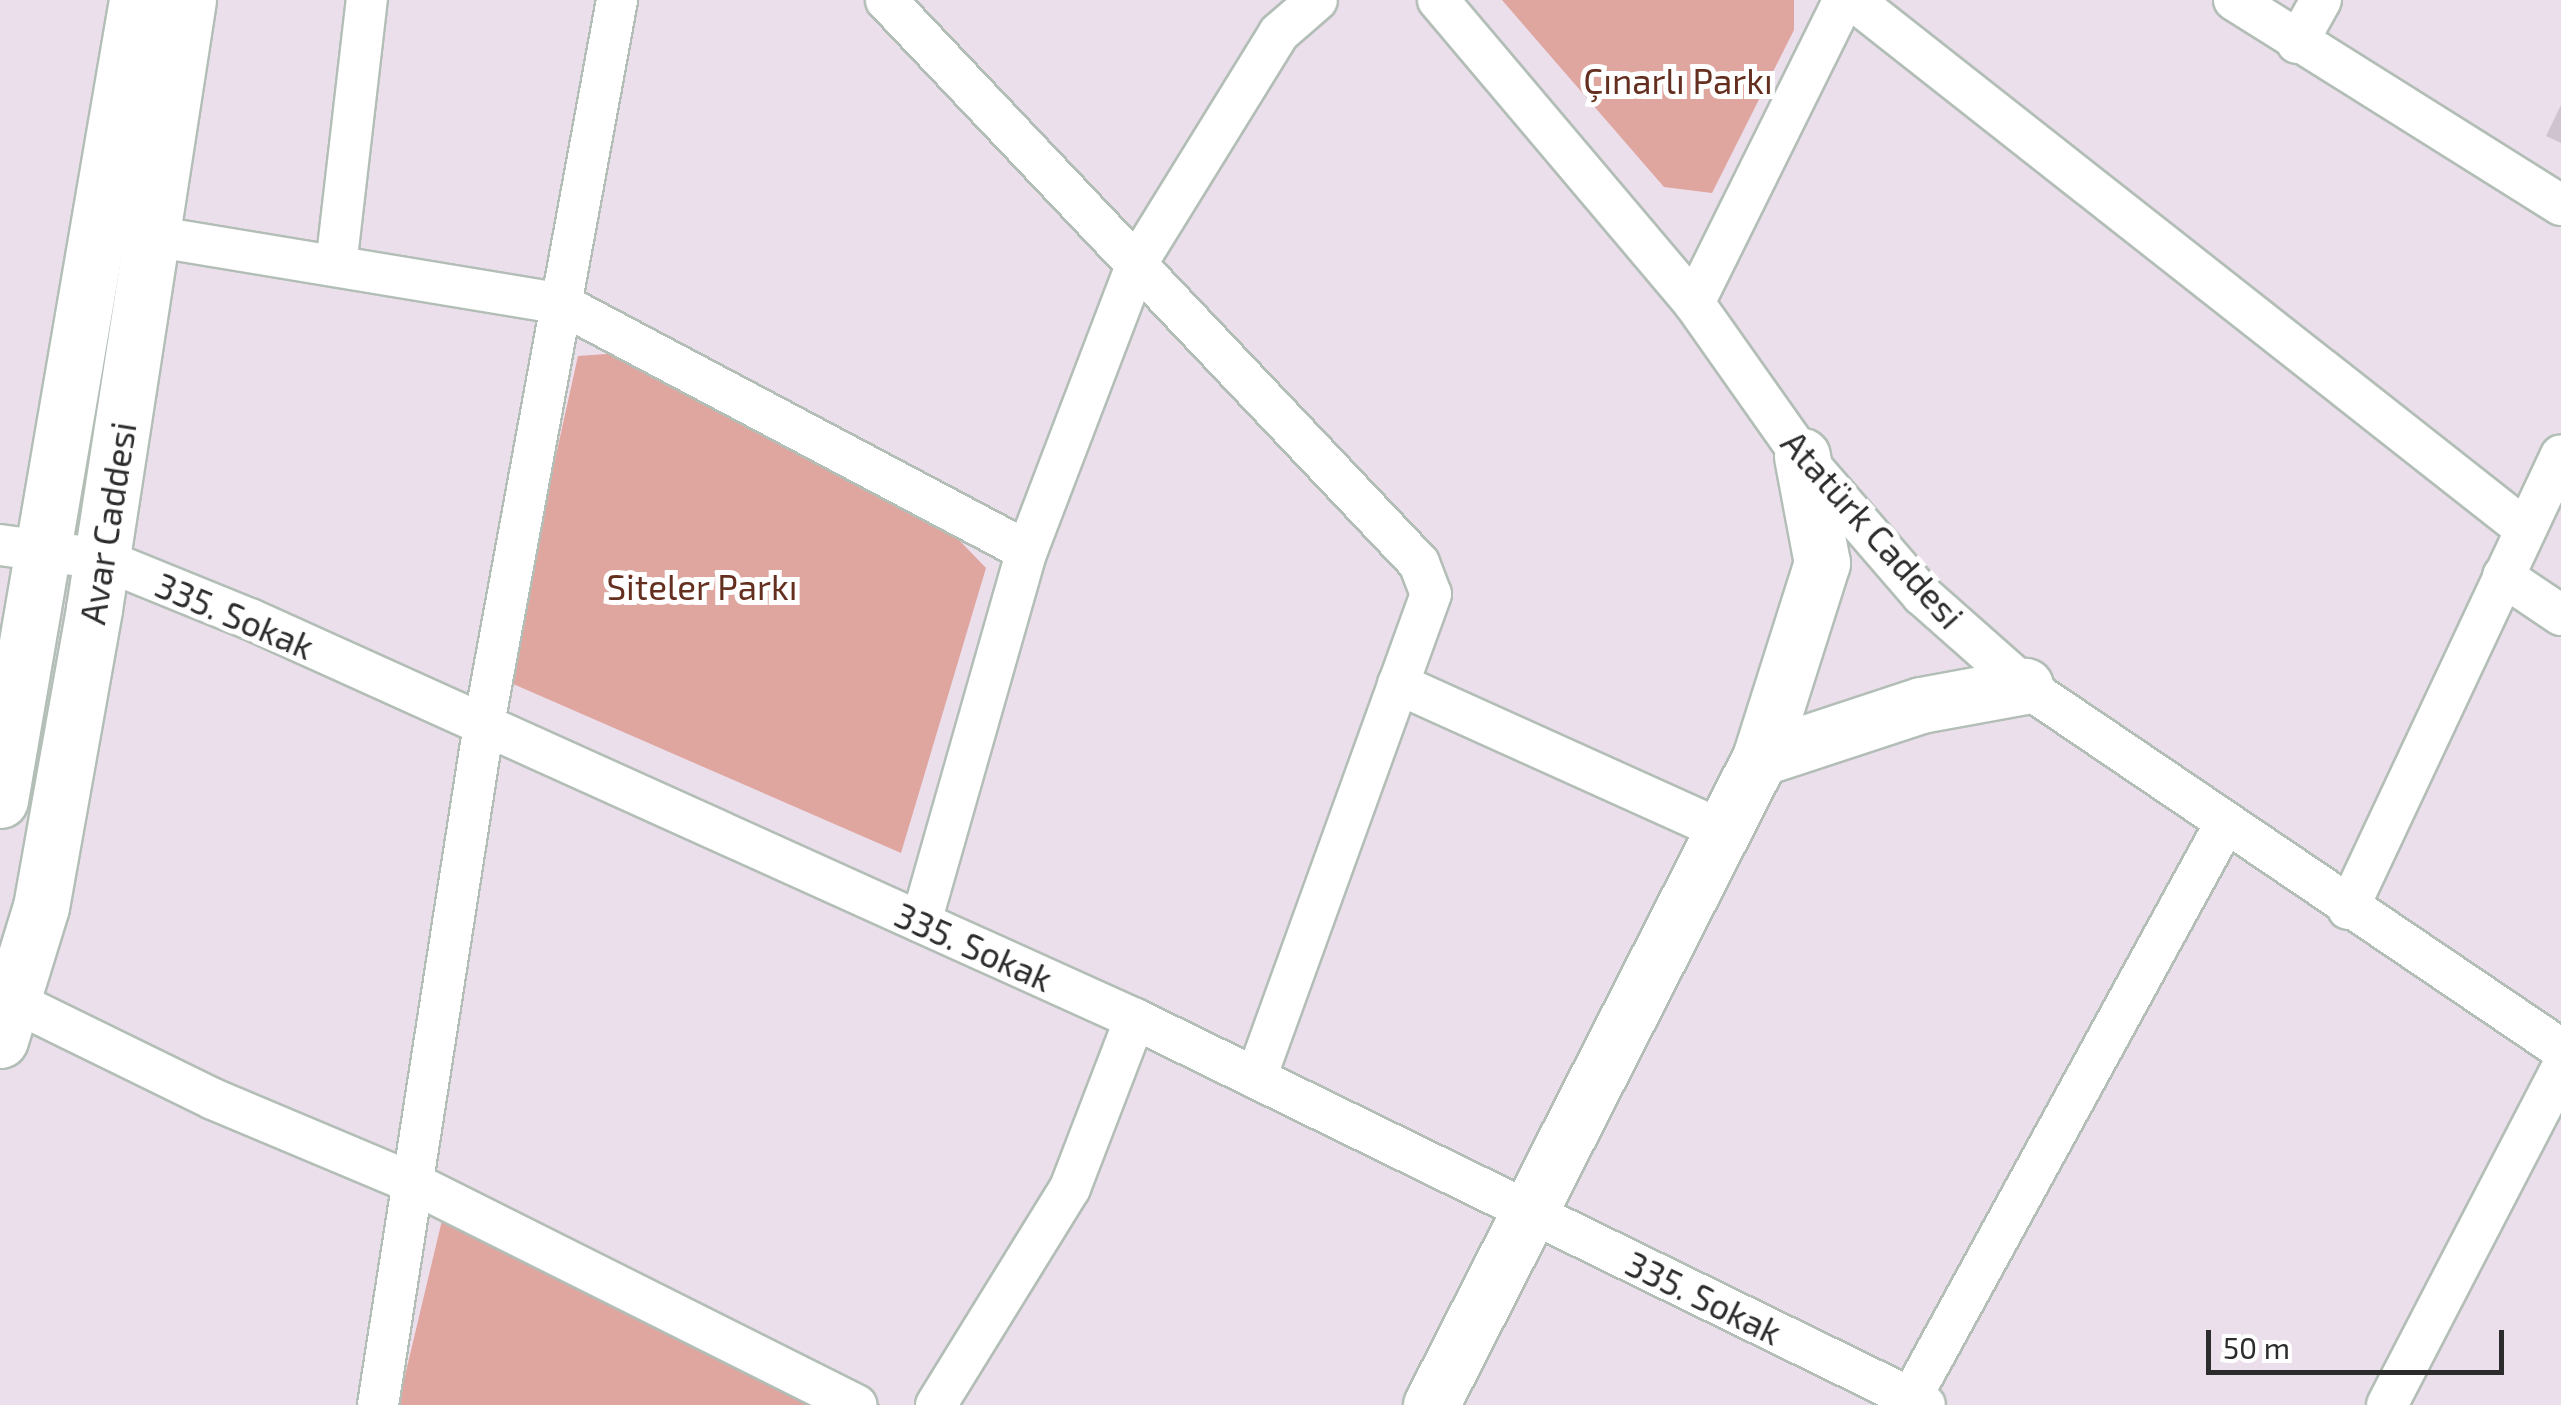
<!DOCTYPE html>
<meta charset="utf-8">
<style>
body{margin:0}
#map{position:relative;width:2561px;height:1405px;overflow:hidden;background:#ecdfec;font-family:"Exo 2",sans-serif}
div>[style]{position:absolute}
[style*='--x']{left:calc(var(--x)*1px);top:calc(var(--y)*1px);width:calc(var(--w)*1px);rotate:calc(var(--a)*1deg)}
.green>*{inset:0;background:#dfa59f}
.building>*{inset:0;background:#cfc3cf}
.roads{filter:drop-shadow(2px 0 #b2beb6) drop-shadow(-2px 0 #b2beb6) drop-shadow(0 2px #b2beb6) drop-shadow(0 -2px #b2beb6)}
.street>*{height:40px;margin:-20px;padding:0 20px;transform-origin:20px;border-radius:20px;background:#fff}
.secondary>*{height:55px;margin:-27.5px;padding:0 27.5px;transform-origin:27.5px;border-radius:27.5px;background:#fff}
span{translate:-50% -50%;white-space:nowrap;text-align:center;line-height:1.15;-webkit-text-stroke:10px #fff;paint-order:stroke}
.park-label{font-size:35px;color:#652f1f}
.street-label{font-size:35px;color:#2c2c2c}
.scale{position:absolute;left:2206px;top:1330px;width:298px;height:45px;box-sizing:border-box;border:5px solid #2c2c2c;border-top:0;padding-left:12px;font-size:30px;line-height:35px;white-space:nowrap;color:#2c2c2c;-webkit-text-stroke:8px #fff;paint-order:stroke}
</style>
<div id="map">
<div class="green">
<div style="clip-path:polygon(1502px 0,1794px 0,1794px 30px,1712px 193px,1664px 187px)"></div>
<div style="clip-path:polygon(620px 353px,955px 536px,986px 568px,901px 853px,506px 681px,578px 356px)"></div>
<div style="clip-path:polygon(443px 1216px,881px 1405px,398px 1405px)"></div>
</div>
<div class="building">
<div style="clip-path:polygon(2561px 105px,2561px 143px,2546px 136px)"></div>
</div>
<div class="roads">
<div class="street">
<div style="--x:886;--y:0;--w:775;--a:46.57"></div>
<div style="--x:1419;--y:563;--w:33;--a:69"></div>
<div style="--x:1431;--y:594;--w:515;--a:109.88"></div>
<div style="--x:1438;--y:0;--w:397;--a:49.8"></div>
<div style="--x:1694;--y:303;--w:187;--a:54.8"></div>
<div style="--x:1802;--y:456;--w:184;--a:49.2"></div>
<div style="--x:1922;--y:595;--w:137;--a:41.5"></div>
<div style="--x:2025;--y:686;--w:647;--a:34.11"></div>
<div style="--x:1853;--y:0;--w:855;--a:38.21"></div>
<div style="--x:2234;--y:0;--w:386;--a:32.1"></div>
<div style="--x:2297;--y:43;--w:49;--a:-60.8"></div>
<div style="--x:152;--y:236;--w:415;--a:9.4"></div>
<div style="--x:561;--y:304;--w:527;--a:27.93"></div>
<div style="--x:336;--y:266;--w:268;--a:-83.4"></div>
<div style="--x:1694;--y:303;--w:338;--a:-63.7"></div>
<div style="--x:0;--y:545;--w:103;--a:7.8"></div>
<div style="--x:102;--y:559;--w:160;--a:22.1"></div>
<div style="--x:250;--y:619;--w:971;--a:24.32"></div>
<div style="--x:1135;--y:1019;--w:879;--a:26.04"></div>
<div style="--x:2503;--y:576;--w:70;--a:33.9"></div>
<div style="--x:1398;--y:684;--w:358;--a:24.3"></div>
<div style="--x:2348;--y:909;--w:501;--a:-64.87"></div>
<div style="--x:921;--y:922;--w:386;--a:-74.1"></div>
<div style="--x:1027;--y:551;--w:308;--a:-69.1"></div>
<div style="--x:1137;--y:263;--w:270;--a:-58.3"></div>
<div style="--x:1279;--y:33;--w:50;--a:-41"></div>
<div style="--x:15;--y:1002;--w:220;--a:26.1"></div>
<div style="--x:213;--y:1099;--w:217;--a:22.8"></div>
<div style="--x:413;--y:1183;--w:496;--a:26.6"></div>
<div style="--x:378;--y:1405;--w:689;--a:-81.15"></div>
<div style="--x:484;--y:724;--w:736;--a:-79.59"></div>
<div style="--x:936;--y:1405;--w:255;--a:-58.3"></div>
<div style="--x:1070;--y:1188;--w:181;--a:-69"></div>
<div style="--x:1907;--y:1405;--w:662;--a:-61.31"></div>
<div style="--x:2387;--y:1405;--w:378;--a:-62.6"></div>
</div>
<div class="secondary">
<div style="--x:1760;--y:758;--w:169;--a:-18.2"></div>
<div style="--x:1921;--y:705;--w:106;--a:-10.4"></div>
<div style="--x:0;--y:800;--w:812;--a:-80.28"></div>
<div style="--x:0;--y:1040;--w:139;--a:-72.9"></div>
<div style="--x:41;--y:907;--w:303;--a:-79.9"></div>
<div style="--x:94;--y:609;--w:616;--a:-81.23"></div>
<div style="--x:1431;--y:1405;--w:726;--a:-63.05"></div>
<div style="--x:1760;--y:758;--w:205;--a:-72.4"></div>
<div style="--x:1822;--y:563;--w:109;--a:-100.6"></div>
</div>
</div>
<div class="park-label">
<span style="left:1678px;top:80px">Çınarlı Parkı</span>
<span style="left:702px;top:586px">Siteler Parkı</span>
</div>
<div class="street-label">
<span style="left:107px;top:523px;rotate:-81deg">Avar Caddesi</span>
<span style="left:1873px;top:529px;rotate:48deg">Atatürk Caddesi</span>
<span style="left:235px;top:615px;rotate:23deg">335. Sokak</span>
<span style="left:974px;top:946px;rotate:24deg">335. Sokak</span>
<span style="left:1704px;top:1297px;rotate:26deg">335. Sokak</span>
</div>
<div class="scale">50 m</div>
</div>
